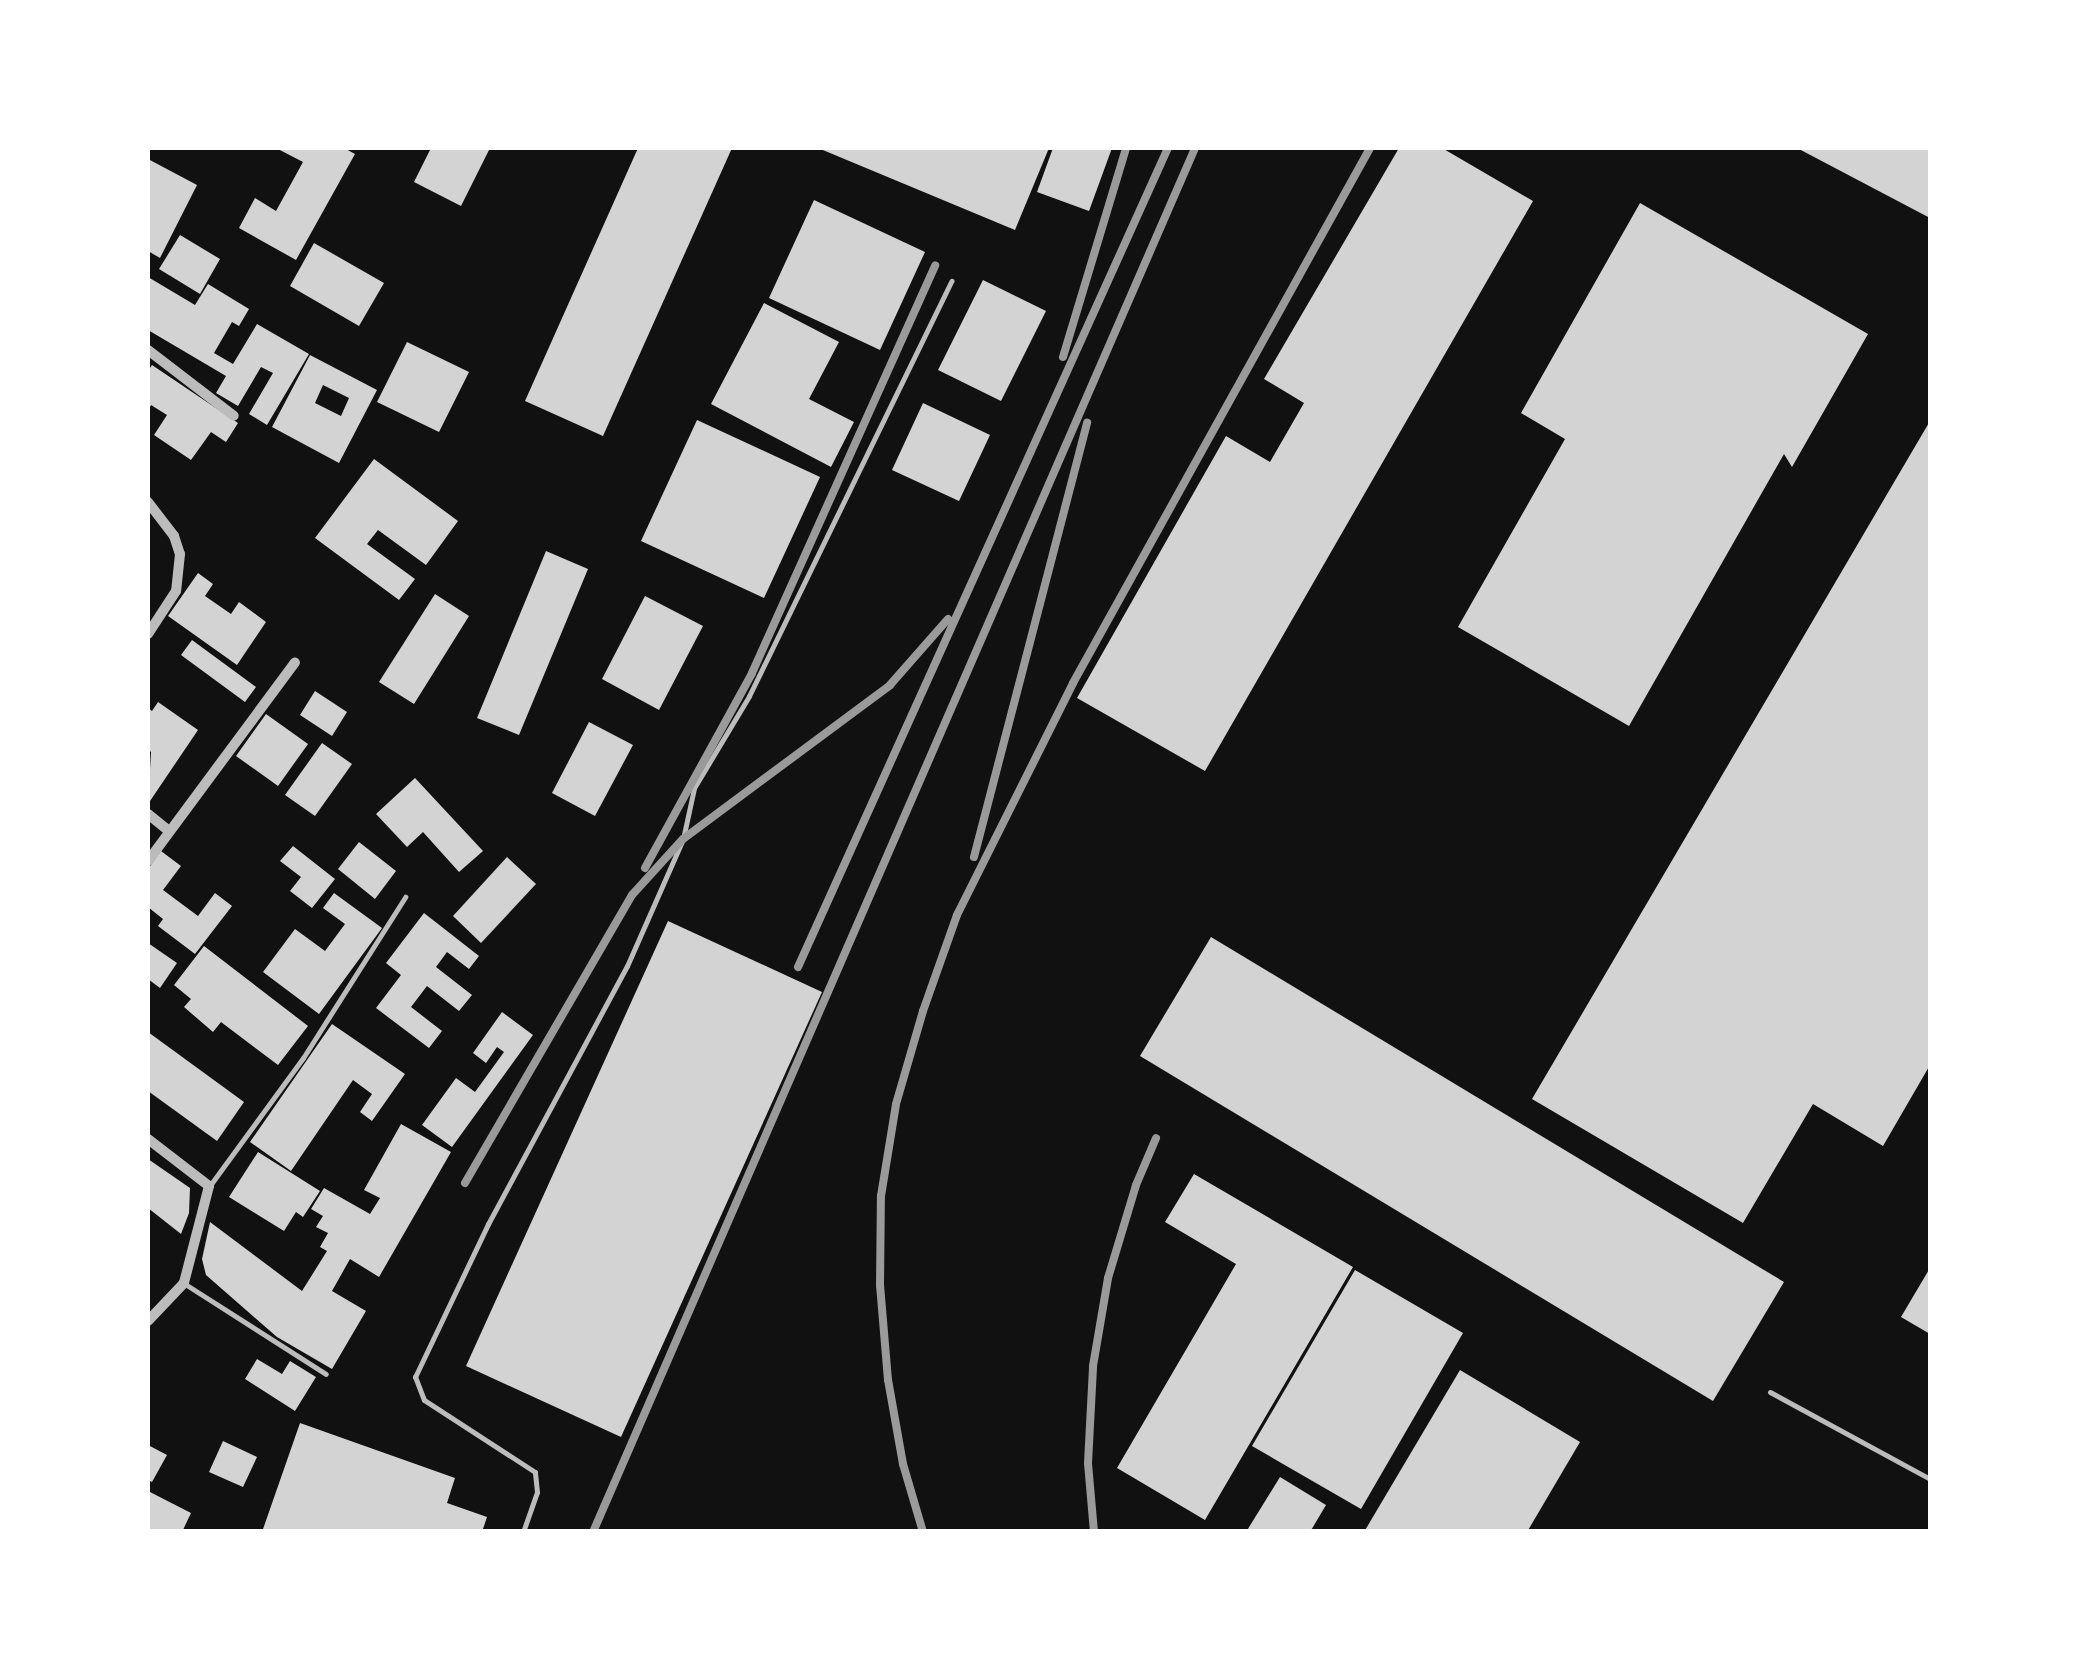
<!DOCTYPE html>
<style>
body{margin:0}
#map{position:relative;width:2078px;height:1679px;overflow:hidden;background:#111;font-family:"Open Sans",sans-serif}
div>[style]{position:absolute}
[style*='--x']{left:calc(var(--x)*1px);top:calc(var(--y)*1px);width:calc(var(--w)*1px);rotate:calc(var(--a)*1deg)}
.building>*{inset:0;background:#d3d3d3}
.service>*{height:5px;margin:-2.5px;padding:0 2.5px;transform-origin:2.5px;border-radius:2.5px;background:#bcbcbc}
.minor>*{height:10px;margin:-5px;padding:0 5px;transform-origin:5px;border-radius:5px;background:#bcbcbc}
.rail>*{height:8px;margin:-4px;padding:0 4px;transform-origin:4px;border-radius:4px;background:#9a9a9a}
span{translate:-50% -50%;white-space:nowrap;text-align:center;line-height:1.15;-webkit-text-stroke:9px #fff;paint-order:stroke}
.frame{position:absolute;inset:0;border:150px solid #fff;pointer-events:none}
</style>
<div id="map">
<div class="building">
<div style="clip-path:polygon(276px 148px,344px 148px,355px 154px,296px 260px,239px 228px,255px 198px,276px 211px,303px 162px)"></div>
<div style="clip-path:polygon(431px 148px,490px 148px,461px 206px,414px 182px)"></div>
<div style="clip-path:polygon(638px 148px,732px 148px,603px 436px,525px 401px)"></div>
<div style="clip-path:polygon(818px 148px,1049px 148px,1015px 230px)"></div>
<div style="clip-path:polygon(1053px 148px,1112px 148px,1089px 211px,1037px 192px)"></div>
<div style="clip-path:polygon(1399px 148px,1442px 148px,1533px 201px,1205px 771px,1077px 698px,1226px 436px,1270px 462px,1304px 403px,1264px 379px)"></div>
<div style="clip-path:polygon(1797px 148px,1930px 148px,1930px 218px)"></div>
<div style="clip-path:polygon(148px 159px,197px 185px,160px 258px,148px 251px)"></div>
<div style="clip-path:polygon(814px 200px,925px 252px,880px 350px,769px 298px)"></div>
<div style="clip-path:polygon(1640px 203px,1868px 334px,1792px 467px,1784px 454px,1629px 726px,1458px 627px,1565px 439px,1521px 413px)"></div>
<div style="clip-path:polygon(180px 235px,220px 259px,200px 294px,159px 269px)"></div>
<div style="clip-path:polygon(314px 243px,384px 283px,359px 326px,290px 286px)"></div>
<div style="clip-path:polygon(148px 277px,195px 305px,208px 284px,249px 309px,239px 326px,232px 322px,214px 353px,233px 364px,257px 324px,309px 354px,267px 425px,249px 414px,273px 373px,261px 367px,238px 406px,216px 393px,226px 376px,148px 330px)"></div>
<div style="clip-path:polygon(983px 280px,1046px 311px,1001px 401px,938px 370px)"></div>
<div style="clip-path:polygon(764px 303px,839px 342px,809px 399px,854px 422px,831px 467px,711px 404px)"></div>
<div style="clip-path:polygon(407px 342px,469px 372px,439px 432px,377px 402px)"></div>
<div style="clip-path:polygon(evenodd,310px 355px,377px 390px,339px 463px,272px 427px,310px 355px,323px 385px,349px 398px,341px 416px,315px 403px,323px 385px)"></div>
<div style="clip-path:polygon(152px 365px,238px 423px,226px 442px,211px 432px,191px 460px,154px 435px,167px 415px,151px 405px,148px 411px,148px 371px)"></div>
<div style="clip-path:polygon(923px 403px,990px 435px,959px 501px,892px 470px)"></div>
<div style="clip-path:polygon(697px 420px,820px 477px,764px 598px,641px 541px)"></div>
<div style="clip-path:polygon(1930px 421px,1930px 1065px,1883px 1146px,1813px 1104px,1743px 1223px,1532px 1099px)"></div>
<div style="clip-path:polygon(374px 459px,458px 521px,426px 565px,378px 530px,367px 544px,415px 579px,399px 600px,315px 538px)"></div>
<div style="clip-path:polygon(546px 551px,588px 569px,519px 735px,477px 718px)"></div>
<div style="clip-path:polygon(198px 573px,213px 584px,205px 596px,231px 614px,239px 602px,266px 622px,237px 665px,168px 616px)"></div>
<div style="clip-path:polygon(435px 594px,469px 616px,414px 704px,379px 682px)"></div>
<div style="clip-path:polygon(645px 596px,703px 626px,659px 710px,602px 679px)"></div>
<div style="clip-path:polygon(192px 640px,256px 687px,245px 702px,181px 655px)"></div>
<div style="clip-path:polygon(315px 691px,347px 712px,332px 736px,300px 715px)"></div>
<div style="clip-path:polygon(158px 702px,198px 730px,148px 804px,151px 752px,148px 749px,148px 708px,152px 711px)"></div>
<div style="clip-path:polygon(266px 714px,308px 744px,278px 786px,236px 756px)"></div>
<div style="clip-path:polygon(589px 722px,633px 745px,595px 816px,552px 793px)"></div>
<div style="clip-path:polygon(322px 743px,352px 764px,315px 816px,285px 795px)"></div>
<div style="clip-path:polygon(415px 778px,483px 851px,459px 872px,423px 832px,407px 847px,376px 814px)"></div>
<div style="clip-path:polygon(359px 842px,396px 871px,375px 899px,338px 869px)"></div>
<div style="clip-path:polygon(293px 846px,335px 879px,312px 908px,290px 891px,301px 877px,280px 861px)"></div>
<div style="clip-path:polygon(161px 851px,181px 866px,163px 890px,198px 916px,215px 893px,232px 906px,195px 954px,158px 926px,163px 919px,148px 907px,148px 869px)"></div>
<div style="clip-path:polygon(507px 857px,536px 884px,481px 943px,453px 916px)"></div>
<div style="clip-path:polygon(334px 893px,382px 928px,319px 1014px,263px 972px,295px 929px,325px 951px,345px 924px,323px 908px)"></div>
<div style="clip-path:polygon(424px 913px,479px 956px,469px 969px,447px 952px,436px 967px,472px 995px,459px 1011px,427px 986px,411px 1007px,442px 1031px,429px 1048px,376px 1008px,401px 975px,386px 963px)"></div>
<div style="clip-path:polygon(668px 921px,822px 992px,621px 1437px,466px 1366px)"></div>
<div style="clip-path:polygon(1211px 937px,1784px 1282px,1713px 1401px,1140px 1056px)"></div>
<div style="clip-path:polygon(148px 943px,177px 963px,160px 988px,148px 979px)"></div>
<div style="clip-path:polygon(204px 946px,308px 1026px,278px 1065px,221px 1022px,213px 1032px,184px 1007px,191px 999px,174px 985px)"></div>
<div style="clip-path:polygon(502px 1012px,533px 1035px,452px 1147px,422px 1125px,456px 1078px,475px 1092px,504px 1052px,497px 1047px,486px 1063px,473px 1053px)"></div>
<div style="clip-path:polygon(332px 1024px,405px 1074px,372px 1121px,360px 1112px,372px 1094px,353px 1080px,291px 1171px,250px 1142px)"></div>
<div style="clip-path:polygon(148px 1032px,244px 1102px,217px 1141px,148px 1091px)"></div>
<div style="clip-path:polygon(401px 1124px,451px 1152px,379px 1277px,350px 1259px,332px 1291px,366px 1311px,332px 1369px,277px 1337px,206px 1275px,202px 1259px,210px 1222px,302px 1291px,327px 1251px,320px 1247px,328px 1233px,316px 1227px,323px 1216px,311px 1209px,324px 1188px,370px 1214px,380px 1198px,364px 1190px)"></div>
<div style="clip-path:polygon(258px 1152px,320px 1191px,303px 1217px,296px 1212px,284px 1231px,229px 1197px)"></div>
<div style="clip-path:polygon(148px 1159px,190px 1188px,189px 1213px,181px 1234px,148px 1208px)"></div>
<div style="clip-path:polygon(1194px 1174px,1353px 1267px,1205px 1520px,1117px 1468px,1236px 1264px,1165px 1222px)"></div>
<div style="clip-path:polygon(1930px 1268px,1930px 1334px,1901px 1317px)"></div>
<div style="clip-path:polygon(1355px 1270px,1463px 1333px,1361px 1509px,1252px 1446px)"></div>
<div style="clip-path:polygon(257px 1359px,282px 1374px,290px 1361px,316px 1377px,295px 1411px,245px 1379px)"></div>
<div style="clip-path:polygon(1460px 1370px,1580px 1442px,1527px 1532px,1364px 1532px)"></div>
<div style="clip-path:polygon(300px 1423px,455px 1478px,447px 1503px,487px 1517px,482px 1532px,262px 1532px)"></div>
<div style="clip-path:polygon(223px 1441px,257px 1457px,243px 1487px,209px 1472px)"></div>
<div style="clip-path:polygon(148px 1445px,167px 1455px,152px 1482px,148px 1480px)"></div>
<div style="clip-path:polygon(1280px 1477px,1326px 1505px,1310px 1532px,1246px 1532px)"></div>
<div style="clip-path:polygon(148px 1491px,191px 1513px,182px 1532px,148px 1532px)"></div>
</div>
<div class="service">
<div style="--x:211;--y:1184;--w:156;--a:-53.9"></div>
<div style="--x:303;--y:1058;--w:191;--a:-57.6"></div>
<div style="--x:185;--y:1284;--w:167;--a:32.6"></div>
<div style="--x:1770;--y:1392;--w:182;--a:28.5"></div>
<div style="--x:523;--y:1532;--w:42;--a:-70.7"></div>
<div style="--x:537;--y:1492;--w:20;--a:-96"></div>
<div style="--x:535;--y:1472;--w:132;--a:-147"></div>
<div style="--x:424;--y:1400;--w:25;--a:-111"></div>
<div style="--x:415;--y:1377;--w:170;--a:-64.5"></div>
<div style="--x:488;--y:1224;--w:293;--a:-61.7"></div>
<div style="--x:627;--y:966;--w:139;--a:-66.2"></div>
<div style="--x:683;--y:839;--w:52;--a:-77.8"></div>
<div style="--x:694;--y:788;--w:107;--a:-59.1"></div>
<div style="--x:749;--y:696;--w:462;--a:-64"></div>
</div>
<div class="minor">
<div style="--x:148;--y:350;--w:108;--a:37.5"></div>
<div style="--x:148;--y:502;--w:43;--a:52.6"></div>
<div style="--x:174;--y:536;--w:19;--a:72"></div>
<div style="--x:180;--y:554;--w:37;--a:96"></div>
<div style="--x:176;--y:591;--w:51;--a:123.1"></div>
<div style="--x:148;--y:814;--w:27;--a:39"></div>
<div style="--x:148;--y:861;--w:247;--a:-53.5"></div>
<div style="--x:148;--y:1139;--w:77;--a:37.6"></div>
<div style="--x:209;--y:1186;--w:100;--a:104.5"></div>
<div style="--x:184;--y:1283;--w:52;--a:133.5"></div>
</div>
<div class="rail">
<div style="--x:1063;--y:357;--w:218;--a:-73.2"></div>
<div style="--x:974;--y:857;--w:449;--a:-75.4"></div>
<div style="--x:645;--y:868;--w:222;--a:-61.2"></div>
<div style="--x:752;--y:673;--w:447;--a:-65.8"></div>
<div style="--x:798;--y:967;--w:899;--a:-65.69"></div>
<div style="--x:465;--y:1183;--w:333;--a:-59.9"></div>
<div style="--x:632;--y:895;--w:76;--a:-47.7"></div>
<div style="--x:683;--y:839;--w:258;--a:-36.6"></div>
<div style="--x:890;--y:685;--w:88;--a:-48.7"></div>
<div style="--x:593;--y:1532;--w:1509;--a:-66.49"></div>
<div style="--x:923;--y:1532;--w:71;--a:-106.4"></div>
<div style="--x:903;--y:1464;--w:85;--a:-100.1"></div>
<div style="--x:888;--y:1380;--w:95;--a:-94.8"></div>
<div style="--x:880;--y:1285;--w:89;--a:-89.4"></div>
<div style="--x:881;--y:1196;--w:93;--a:-80.7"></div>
<div style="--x:896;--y:1104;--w:97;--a:-73.8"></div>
<div style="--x:923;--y:1011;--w:102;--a:-70.5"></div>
<div style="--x:957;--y:915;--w:259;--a:-63.4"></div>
<div style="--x:1073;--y:683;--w:612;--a:-60.96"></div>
<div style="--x:1094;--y:1532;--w:69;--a:-95"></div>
<div style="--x:1088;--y:1463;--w:97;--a:-87"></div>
<div style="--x:1093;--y:1366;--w:89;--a:-80.3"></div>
<div style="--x:1108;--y:1278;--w:97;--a:-73.2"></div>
<div style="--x:1136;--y:1185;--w:51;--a:-66.9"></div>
</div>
<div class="frame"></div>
</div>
